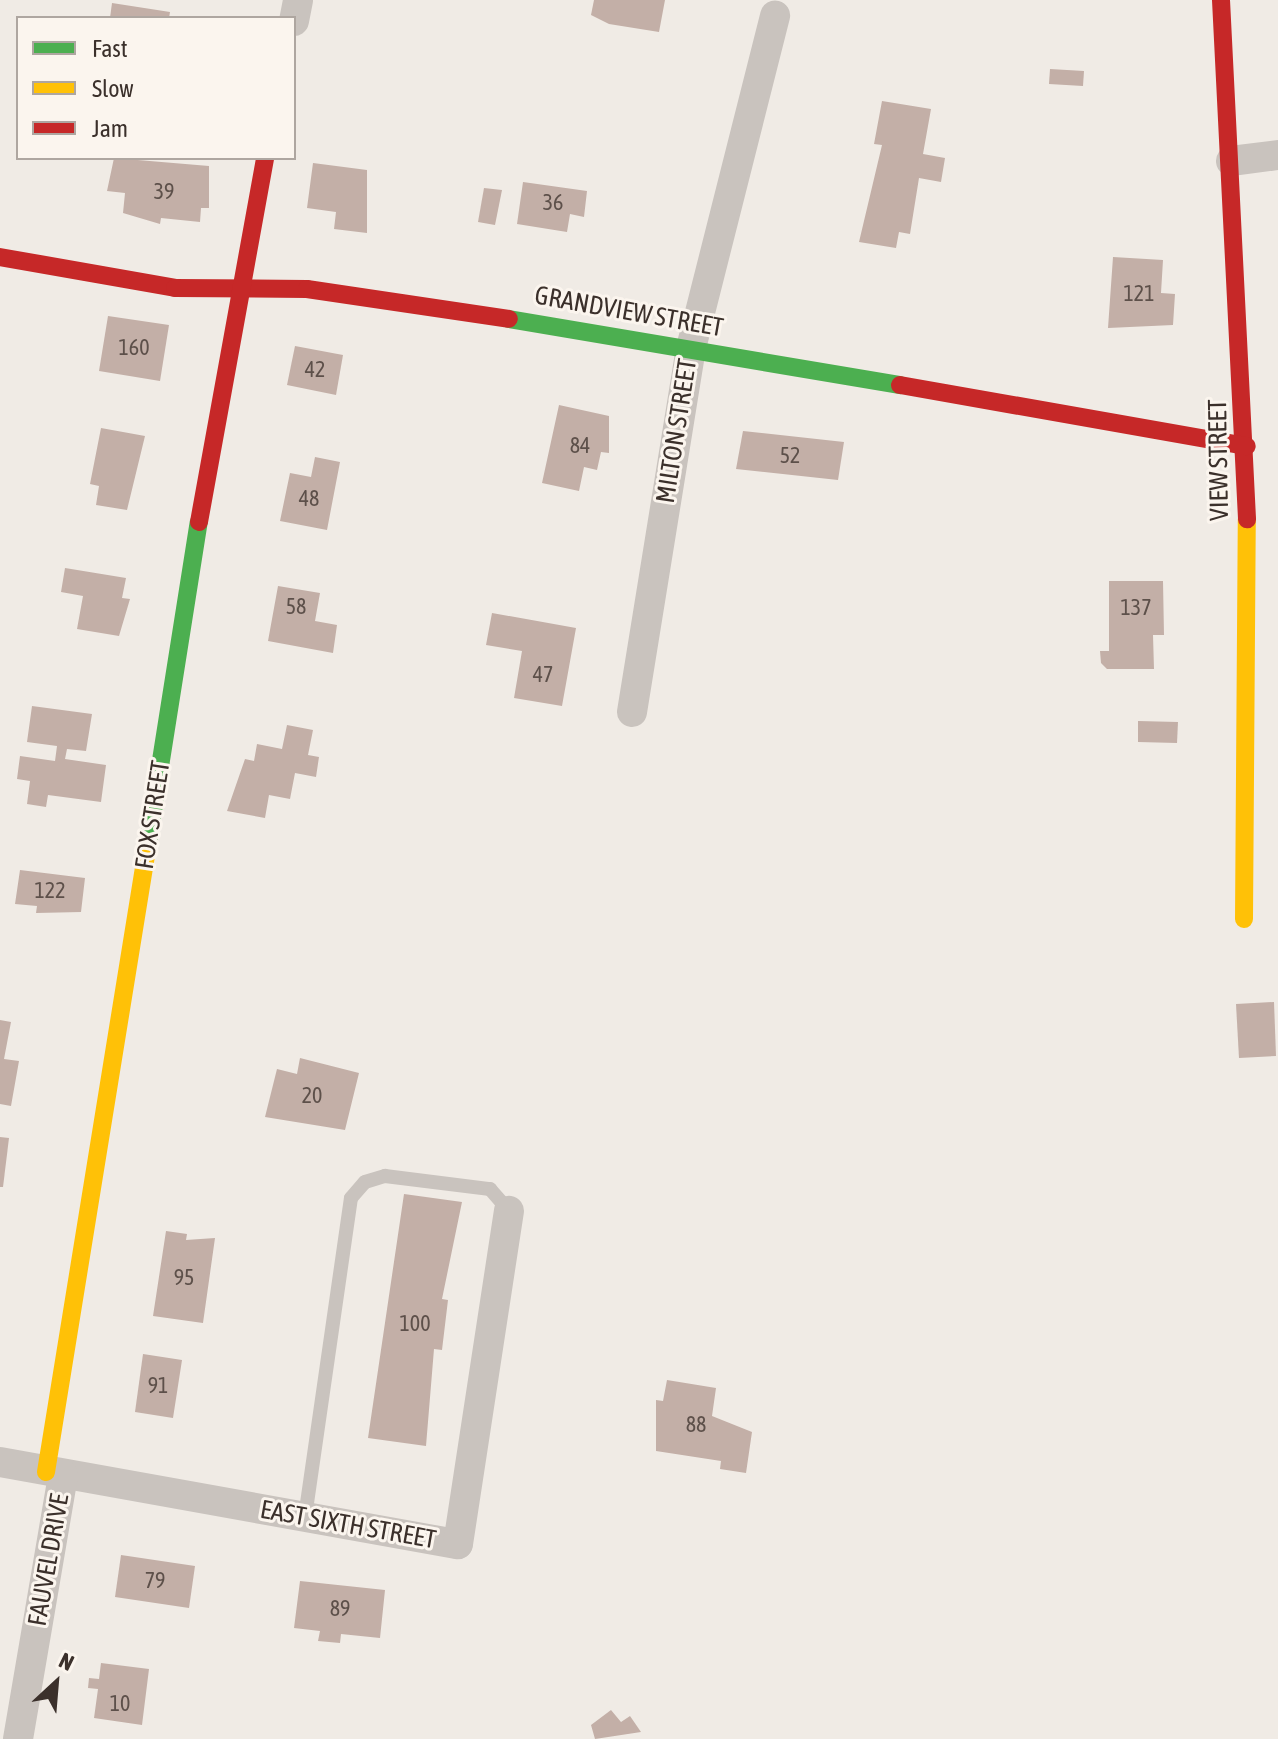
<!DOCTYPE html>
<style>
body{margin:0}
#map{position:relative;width:1278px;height:1739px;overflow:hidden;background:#f0ebe5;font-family:"Asap Condensed",sans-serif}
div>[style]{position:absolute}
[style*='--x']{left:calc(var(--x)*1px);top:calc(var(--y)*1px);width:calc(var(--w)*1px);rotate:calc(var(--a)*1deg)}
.building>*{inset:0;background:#c3afa7}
.lane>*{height:14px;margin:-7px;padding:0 7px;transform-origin:7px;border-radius:7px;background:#c9c3be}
.street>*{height:30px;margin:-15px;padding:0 15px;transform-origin:15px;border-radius:15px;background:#c9c3be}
.fast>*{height:18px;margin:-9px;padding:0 9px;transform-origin:9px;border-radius:9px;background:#4caf50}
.slow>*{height:18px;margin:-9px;padding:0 9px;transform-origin:9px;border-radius:9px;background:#ffc107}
.jam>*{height:18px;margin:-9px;padding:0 9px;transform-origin:9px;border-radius:9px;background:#c62828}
span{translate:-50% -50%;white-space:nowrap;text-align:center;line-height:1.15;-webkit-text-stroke:6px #fbf5ee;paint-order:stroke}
.number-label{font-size:22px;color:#5d504a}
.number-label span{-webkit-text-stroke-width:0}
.street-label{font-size:26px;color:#3b302b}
.legend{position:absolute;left:16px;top:16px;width:280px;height:144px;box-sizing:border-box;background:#fbf5ee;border:2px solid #aea6a0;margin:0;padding:10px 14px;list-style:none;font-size:24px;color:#3b302b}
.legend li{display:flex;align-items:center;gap:16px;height:40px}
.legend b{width:40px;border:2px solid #aea6a0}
.north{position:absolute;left:16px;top:1643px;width:80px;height:80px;-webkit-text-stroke:6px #fbf5ee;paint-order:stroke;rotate:26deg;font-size:22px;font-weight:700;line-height:32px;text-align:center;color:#3b302b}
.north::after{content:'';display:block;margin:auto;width:28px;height:36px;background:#3b302b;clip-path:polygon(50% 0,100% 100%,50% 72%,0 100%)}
</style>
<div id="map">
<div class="building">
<div style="clip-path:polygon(594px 0,665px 0,659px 32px,609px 24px,591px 15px)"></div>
<div style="clip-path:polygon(112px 3px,170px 12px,169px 18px,110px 18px)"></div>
<div style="clip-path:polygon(1050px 69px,1084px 71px,1083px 86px,1049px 84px)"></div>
<div style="clip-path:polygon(882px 101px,931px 109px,923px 154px,945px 158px,941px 182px,919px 178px,910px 234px,899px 232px,896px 248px,859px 242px,882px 145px,874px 144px)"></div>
<div style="clip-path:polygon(114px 158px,209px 166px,209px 208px,201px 208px,200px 222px,161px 218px,160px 224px,123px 213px,125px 193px,107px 191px)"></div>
<div style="clip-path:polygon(313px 163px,367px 170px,367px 233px,334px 229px,336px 212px,307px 208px)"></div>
<div style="clip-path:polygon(523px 182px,587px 191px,584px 217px,570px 214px,567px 232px,517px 224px)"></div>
<div style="clip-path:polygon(484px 188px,502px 190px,495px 225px,478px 222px)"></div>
<div style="clip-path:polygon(1113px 257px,1163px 260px,1161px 293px,1175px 294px,1173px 325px,1108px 328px)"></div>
<div style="clip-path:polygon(108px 316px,169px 325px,160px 381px,99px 371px)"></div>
<div style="clip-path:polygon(295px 346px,343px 355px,336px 395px,287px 385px)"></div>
<div style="clip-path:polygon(559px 405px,609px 416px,609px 453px,601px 452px,597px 470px,584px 467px,579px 491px,542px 483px)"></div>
<div style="clip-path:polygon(101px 428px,145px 436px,127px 510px,96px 505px,99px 486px,90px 484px)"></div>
<div style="clip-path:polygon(743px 431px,844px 442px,838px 480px,736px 469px)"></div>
<div style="clip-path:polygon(315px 457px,340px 462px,327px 530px,280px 521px,290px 473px,311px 477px)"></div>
<div style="clip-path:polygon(65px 568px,126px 578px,122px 598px,130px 599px,119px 636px,77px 629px,83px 596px,61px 592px)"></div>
<div style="clip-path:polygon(1109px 581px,1163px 581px,1164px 635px,1153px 635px,1154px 669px,1107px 669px,1101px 663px,1100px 651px,1109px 651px)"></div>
<div style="clip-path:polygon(278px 586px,320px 593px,315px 621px,337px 625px,333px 653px,268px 641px)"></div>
<div style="clip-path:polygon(492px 613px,576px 628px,562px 706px,514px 698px,522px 651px,486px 645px)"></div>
<div style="clip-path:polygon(32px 706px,92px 714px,86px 751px,67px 749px,65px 759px,106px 765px,101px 802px,48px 795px,46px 807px,27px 804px,30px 781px,17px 779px,20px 756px,55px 761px,57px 746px,27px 742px)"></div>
<div style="clip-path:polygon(1138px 721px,1178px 722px,1177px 743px,1138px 742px)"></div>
<div style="clip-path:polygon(287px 725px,313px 730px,308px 755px,319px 757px,316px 777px,295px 773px,290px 799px,269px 795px,265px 818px,227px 811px,245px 759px,254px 761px,257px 744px,282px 749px)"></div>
<div style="clip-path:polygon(20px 870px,85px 878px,81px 912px,36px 913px,37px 906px,15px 904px)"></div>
<div style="clip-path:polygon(1274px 1002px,1276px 1056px,1239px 1058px,1236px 1004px)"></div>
<div style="clip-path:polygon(0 1020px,11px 1022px,4px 1059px,19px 1061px,11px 1106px,0 1104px)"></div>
<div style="clip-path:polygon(300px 1058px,359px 1073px,345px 1130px,265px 1117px,277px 1069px,297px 1074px)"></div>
<div style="clip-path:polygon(0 1137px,9px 1138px,3px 1187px,0 1187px)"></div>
<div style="clip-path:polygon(404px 1194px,462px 1202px,442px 1299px,448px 1300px,442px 1350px,434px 1349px,426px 1446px,368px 1438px)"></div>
<div style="clip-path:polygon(166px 1231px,187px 1234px,186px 1240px,215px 1238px,203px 1323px,153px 1316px)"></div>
<div style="clip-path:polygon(143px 1354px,182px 1360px,173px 1418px,135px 1412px)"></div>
<div style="clip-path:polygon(667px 1380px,716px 1388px,712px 1416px,752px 1432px,746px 1473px,720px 1469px,721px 1461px,656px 1451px,656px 1400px,663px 1401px)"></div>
<div style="clip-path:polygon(121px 1555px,195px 1566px,189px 1608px,115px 1597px)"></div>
<div style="clip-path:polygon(300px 1581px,385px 1590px,380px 1638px,341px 1634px,340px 1643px,318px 1641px,320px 1631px,294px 1628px)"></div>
<div style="clip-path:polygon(101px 1663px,149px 1669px,142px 1725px,94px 1718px,98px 1689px,88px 1688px,89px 1678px,99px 1679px)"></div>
<div style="clip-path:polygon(611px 1710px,621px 1722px,630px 1716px,641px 1732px,595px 1739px,591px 1725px)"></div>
</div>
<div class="lane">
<div style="--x:305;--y:1517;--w:322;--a:-81.8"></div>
<div style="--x:351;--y:1198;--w:21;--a:-49"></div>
<div style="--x:365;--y:1182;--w:21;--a:-17"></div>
<div style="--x:385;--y:1176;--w:106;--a:7.1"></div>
<div style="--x:490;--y:1189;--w:29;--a:49"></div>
</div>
<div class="street">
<div style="--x:294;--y:21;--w:21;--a:-79"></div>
<div style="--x:1231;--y:161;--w:47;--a:-7.3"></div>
<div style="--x:632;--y:712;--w:369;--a:-80.8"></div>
<div style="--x:691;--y:348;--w:343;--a:-75.8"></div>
<div style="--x:0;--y:1462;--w:465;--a:10.2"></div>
<div style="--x:458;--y:1544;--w:337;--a:-81.3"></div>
<div style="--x:18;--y:1739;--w:268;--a:-80.3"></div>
</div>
<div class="fast">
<div style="--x:509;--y:319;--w:397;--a:9.6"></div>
<div style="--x:146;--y:855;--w:337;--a:-81"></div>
</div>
<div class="slow">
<div style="--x:1244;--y:919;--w:400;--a:-89.6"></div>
<div style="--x:46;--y:1472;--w:625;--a:-80.79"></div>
</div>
<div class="jam">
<div style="--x:1221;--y:0;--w:520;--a:87.13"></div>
<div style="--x:0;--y:257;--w:178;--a:10"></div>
<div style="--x:175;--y:288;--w:132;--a:0.4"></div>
<div style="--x:307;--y:289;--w:204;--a:8.4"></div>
<div style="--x:900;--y:385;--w:352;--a:10"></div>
<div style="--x:199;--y:522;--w:370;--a:-79.7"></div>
</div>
<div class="number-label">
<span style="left:164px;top:192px">39</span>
<span style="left:553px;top:203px">36</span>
<span style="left:1139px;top:294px">121</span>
<span style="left:134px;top:348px">160</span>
<span style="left:315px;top:370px">42</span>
<span style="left:580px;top:446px">84</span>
<span style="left:790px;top:456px">52</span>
<span style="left:309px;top:499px">48</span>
<span style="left:296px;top:607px">58</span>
<span style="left:1136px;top:608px">137</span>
<span style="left:543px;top:675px">47</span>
<span style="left:50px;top:891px">122</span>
<span style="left:312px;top:1096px">20</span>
<span style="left:184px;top:1278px">95</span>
<span style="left:415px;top:1324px">100</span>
<span style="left:158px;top:1386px">91</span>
<span style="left:696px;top:1425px">88</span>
<span style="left:155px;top:1581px">79</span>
<span style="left:340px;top:1609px">89</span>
<span style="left:120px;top:1704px">10</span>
</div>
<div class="street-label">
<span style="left:629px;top:312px;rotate:10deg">GRANDVIEW STREET</span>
<span style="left:677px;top:431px;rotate:-81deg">MILTON STREET</span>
<span style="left:1219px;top:460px;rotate:-91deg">VIEW STREET</span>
<span style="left:153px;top:815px;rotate:-81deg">FOX STREET</span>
<span style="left:348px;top:1525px;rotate:10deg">EAST SIXTH STREET</span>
<span style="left:49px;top:1560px;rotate:-80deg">FAUVEL DRIVE</span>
</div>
<ul class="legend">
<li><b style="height:10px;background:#4caf50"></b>Fast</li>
<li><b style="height:10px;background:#ffc107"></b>Slow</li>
<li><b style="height:10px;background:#c62828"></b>Jam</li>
</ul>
<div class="north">N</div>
</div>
